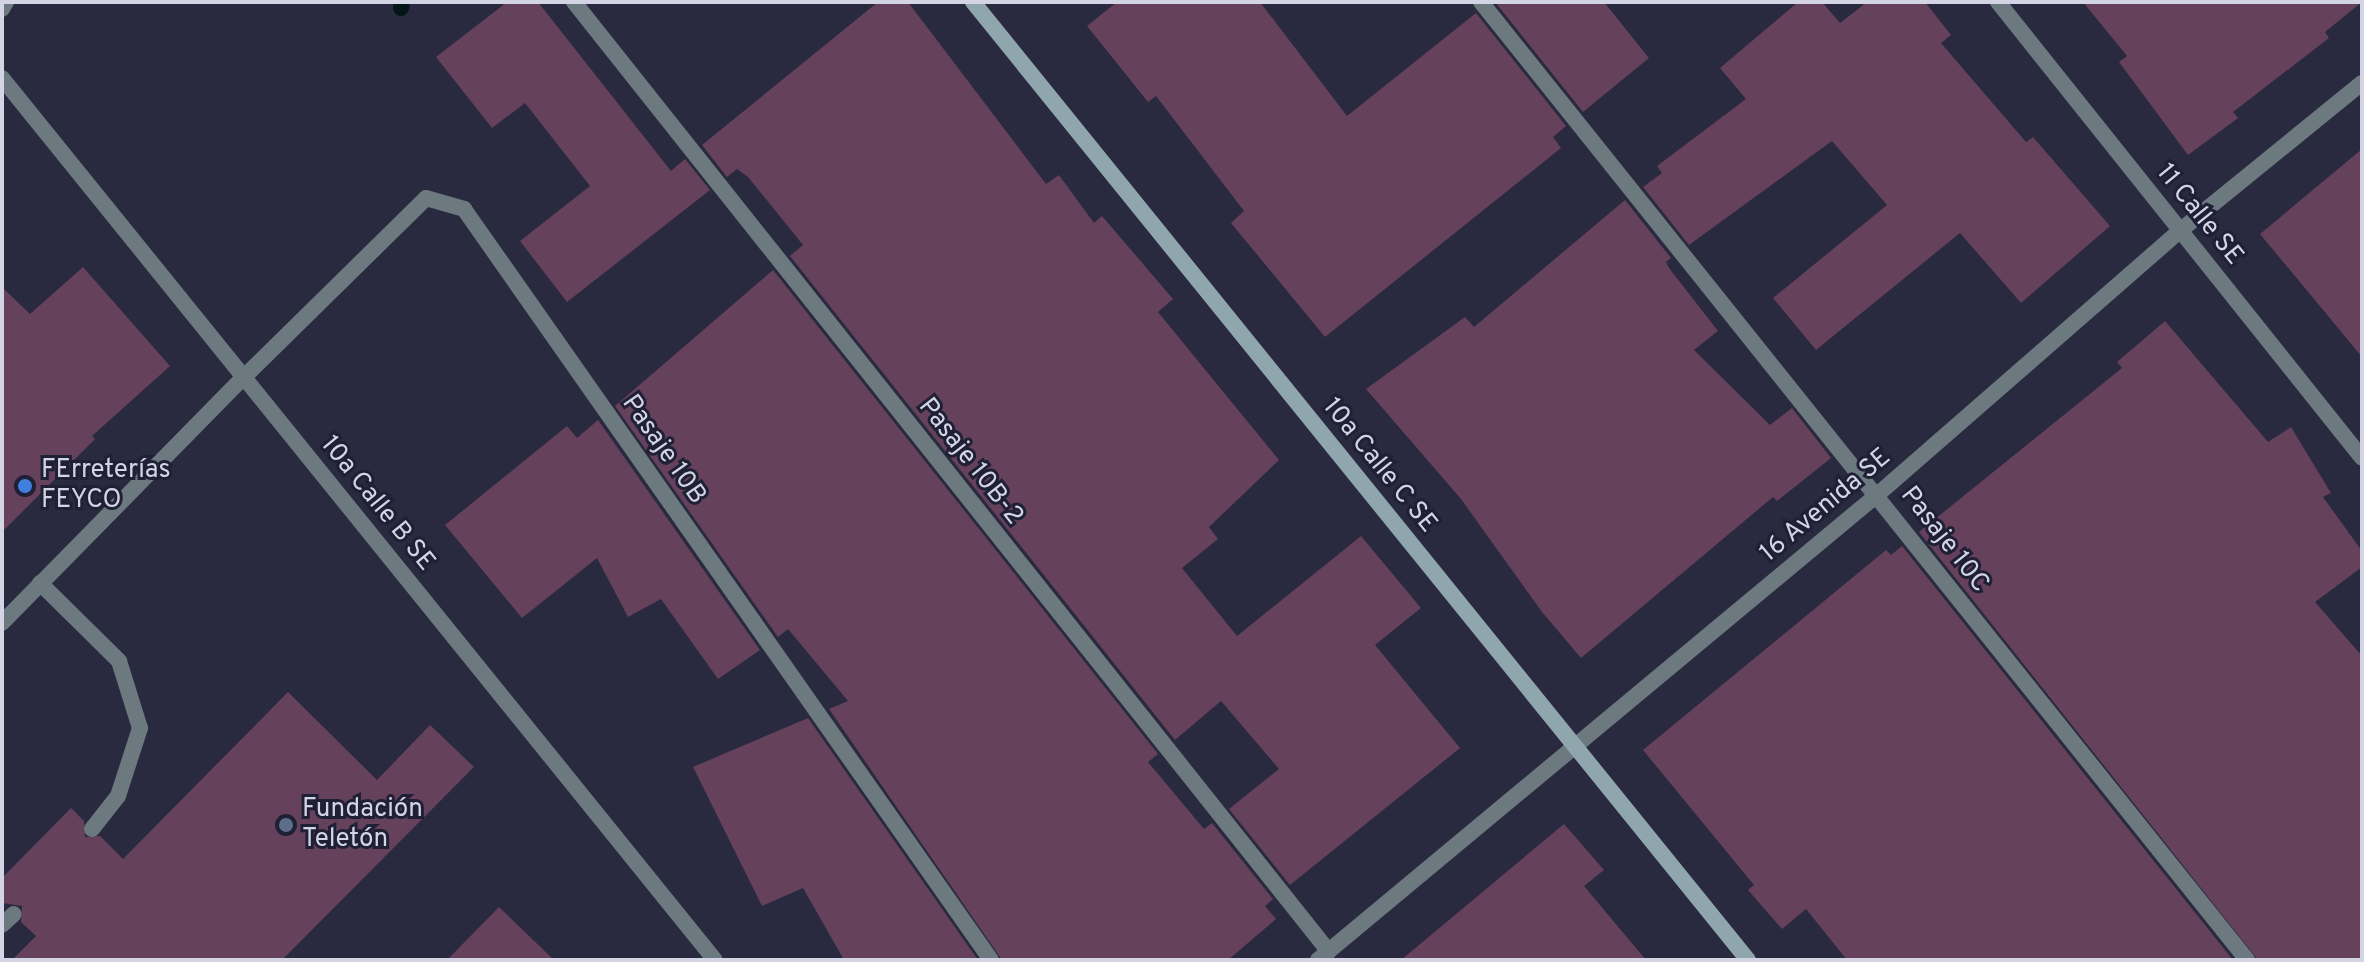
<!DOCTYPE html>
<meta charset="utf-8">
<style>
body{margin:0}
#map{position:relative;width:2364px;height:962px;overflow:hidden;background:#29293f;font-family:Overpass,sans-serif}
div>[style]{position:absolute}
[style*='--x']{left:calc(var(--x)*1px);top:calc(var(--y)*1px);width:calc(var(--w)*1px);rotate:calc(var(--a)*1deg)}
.stream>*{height:16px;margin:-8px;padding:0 8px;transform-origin:8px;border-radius:8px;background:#031516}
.building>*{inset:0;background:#65415b}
.lane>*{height:16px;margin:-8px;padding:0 8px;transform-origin:8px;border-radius:8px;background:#6c7a7f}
.street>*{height:16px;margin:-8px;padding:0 8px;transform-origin:8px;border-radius:8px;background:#6c7a7f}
.secondary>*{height:16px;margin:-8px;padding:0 8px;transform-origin:8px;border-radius:8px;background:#90a6ae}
.dots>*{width:22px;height:22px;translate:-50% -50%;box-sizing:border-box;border:4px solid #1f1f35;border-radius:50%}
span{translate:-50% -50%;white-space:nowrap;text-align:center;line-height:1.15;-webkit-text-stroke:6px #1f1f35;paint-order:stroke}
.street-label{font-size:26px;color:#d4d5e4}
.poi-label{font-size:26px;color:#d4d5e4}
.left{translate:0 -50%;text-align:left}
.frame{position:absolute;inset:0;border:4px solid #d4d5e4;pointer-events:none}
</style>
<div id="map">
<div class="stream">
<div style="--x:401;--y:8;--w:6;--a:-81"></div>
</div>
<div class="building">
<div style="clip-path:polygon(507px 2px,538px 2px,671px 171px,685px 159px,710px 190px,567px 302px,520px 241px,590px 186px,525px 103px,492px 128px,436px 57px)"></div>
<div style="clip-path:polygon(878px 2px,908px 2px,1046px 184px,1059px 175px,1094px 223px,1102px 216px,1173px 299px,1158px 312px,1279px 460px,1209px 527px,1218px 539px,1182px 568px,1237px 636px,1361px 536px,1421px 608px,1375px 645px,1460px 748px,1290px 885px,1229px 809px,1279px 769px,1221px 701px,1175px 740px,790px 256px,803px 245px,748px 177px,737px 169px,727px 177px,702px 145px)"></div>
<div style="clip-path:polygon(1117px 2px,1260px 2px,1347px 116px,1476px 13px,1566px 126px,1553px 137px,1561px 148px,1325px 337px,1231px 223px,1244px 211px,1156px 96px,1148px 102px,1087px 26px)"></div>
<div style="clip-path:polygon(1495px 2px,1604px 2px,1649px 58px,1583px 112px)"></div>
<div style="clip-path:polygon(1798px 2px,1822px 2px,1840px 23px,1867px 2px,1925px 2px,1951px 35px,1941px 43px,2026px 142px,2033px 137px,2110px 226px,2021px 303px,1960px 233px,1816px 350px,1773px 298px,1887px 205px,1832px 141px,1689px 245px,1643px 187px,1662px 173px,1657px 166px,1746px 99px,1720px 68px)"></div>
<div style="clip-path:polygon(2083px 2px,2362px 2px,2325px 32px,2329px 38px,2233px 112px,2238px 118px,2188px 155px,2119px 62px,2127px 56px)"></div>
<div style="clip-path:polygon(2362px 149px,2362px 357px,2260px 234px)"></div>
<div style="clip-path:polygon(1625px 200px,1671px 258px,1666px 262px,1669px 268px,1718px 331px,1694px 350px,1770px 425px,1792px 408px,1831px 458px,1777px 501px,1773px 497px,1581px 658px,1542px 612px,1461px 499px,1366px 389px,1465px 317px,1474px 327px)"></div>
<div style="clip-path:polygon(83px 267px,170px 366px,92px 436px,95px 439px,2px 532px,2px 287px,30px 314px)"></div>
<div style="clip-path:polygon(773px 270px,1158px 754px,1148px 762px,1204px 829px,1212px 823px,1273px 899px,1265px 906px,1276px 919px,1228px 960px,1002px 960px,829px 709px,848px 701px,788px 629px,778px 637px,615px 406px)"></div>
<div style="clip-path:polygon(2165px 321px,2268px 442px,2291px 427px,2331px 493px,2323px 497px,2362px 551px,2362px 567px,2315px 602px,2362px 656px,2362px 960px,2258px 960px,1919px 532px,2122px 368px,2117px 362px)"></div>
<div style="clip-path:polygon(598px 420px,760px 650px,718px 679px,661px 599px,628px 617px,597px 558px,522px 618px,445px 525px,567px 426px,577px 438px)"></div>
<div style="clip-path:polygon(1902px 546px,2233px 960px,1847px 960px,1806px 909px,1782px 929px,1748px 890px,1754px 885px,1643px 750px,1886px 550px,1891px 555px)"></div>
<div style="clip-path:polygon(288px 692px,377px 780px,430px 725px,474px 767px,282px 960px,12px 960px,36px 936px,21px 922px,22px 906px,2px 903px,2px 878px,71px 808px,84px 821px,85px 837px,100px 836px,123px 859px)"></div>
<div style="clip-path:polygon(808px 718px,978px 960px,844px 960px,803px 888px,762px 906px,693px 767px)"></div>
<div style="clip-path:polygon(1564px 824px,1604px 870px,1584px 886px,1646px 960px,1401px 960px)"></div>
<div style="clip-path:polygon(499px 907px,554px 960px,447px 960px)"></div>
</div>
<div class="lane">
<div style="--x:574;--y:2;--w:1213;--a:51.52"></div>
<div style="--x:1481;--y:2;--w:1227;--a:51.35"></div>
<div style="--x:244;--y:377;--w:255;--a:-44.5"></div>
<div style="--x:426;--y:198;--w:40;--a:16"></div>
<div style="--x:464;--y:209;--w:917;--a:54.94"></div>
<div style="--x:40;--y:583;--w:111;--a:44.6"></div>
<div style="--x:119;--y:661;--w:70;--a:72.6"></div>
<div style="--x:140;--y:728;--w:71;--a:107.9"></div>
<div style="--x:118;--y:796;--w:42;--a:128.2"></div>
<div style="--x:2;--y:925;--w:16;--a:-43"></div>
</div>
<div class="street">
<div style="--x:1998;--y:2;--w:583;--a:51.4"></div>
<div style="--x:2;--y:9;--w:8;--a:-60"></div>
<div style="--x:2;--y:78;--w:1134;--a:51.05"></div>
<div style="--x:2;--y:623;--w:345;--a:-45.5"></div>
<div style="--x:1318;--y:960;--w:727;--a:-39.76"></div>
<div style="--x:1877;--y:495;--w:403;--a:-41.1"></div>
<div style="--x:2181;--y:230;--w:233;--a:-39.1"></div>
</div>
<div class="secondary">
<div style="--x:973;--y:2;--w:1232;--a:51.03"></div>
</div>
<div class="dots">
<div style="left:25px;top:486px;background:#3f7fe0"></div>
<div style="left:286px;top:825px;background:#5c6f8a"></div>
</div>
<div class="street-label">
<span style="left:2199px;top:215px;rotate:51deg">11 Calle SE</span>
<span style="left:663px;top:450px;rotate:55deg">Pasaje 10B</span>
<span style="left:970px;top:462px;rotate:52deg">Pasaje 10B-2</span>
<span style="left:1379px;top:466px;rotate:51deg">10a Calle C SE</span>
<span style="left:377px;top:504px;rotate:51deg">10a Calle B SE</span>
<span style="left:1826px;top:506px;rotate:-40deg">16 Avenida SE</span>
<span style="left:1944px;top:540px;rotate:52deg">Pasaje 10C</span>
</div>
<div class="poi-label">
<span class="left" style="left:41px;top:486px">FErreterías<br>FEYCO</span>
<span class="left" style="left:302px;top:825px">Fundación<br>Teletón</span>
</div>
<div class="frame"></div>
</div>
